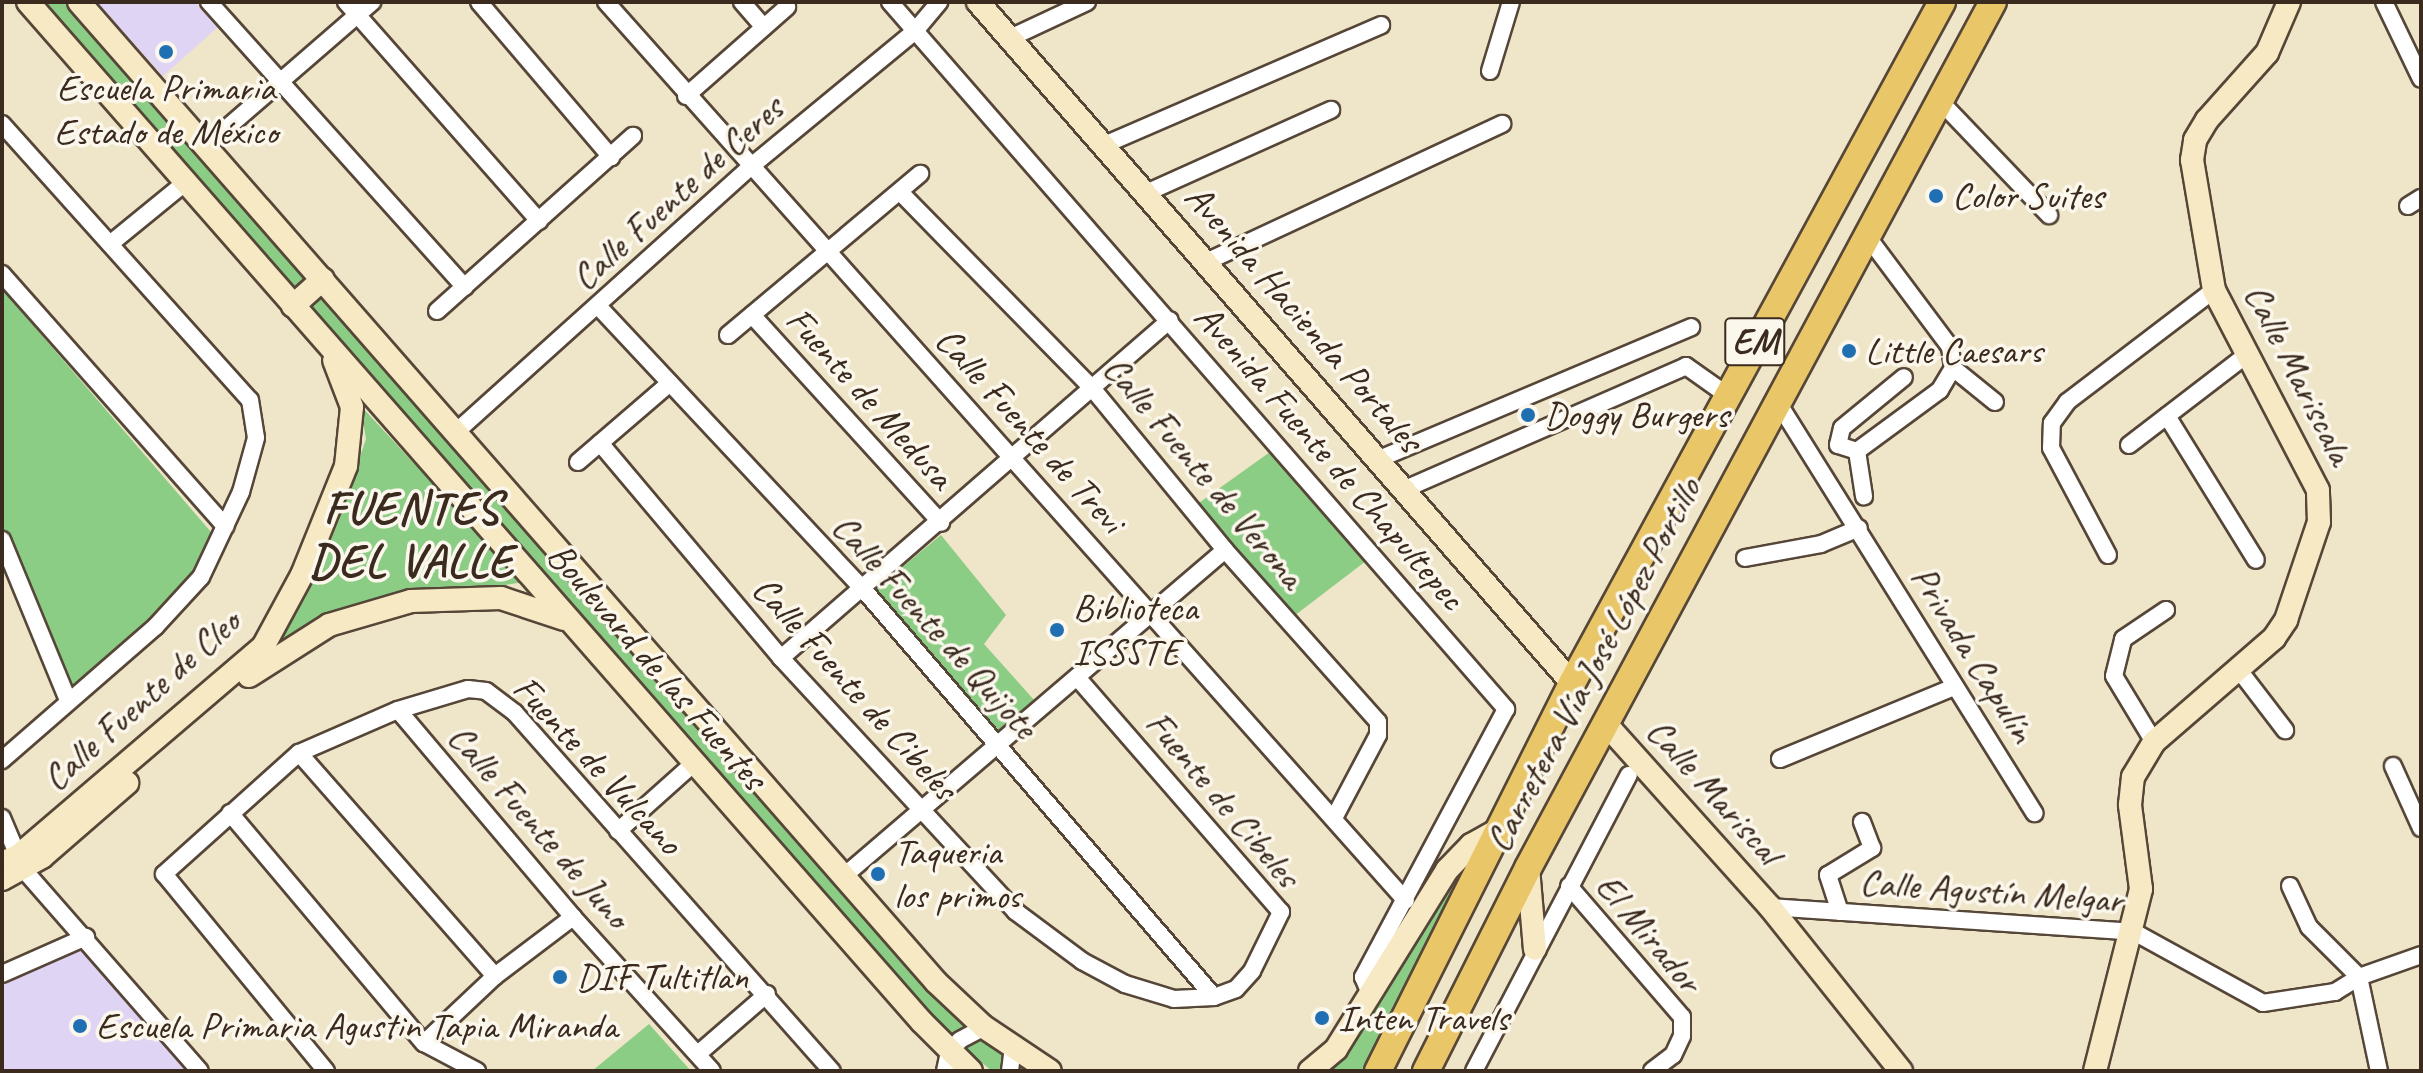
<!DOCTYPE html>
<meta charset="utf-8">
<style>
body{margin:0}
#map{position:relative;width:2423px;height:1073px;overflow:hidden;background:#efe5c8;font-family:Caveat,sans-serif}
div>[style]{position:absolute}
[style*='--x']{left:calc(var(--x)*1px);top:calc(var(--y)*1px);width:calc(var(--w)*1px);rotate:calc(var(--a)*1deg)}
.built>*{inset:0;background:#e0d4f4}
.green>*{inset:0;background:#8bcd85}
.roads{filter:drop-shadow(2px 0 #564638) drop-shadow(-2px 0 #564638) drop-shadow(0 2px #564638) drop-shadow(0 -2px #564638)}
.street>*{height:16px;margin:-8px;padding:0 8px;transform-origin:8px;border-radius:8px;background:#fff}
.secondary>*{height:22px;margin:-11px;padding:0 11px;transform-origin:11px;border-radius:11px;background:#f6e9c3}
.primary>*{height:26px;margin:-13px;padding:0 13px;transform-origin:13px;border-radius:13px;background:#e9c769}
.dots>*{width:22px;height:22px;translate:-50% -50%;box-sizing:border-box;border:4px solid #fbf7ec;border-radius:50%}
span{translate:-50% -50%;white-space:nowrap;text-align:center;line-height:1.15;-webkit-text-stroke:7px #fbf7ec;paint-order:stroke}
.shield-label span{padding:2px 6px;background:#fbf7ec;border:2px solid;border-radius:6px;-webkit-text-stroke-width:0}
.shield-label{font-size:36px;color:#3b2a1e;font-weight:700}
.poi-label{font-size:38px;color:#3b2a1e}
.left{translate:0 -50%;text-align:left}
.street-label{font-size:38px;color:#3b2a1e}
.district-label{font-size:46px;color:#3b2a1e;font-weight:700;letter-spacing:2px}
.frame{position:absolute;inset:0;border:4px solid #3b2a1e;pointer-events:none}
</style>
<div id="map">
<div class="built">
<div style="clip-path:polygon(97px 2px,195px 2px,218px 27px,163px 76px)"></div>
<div style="clip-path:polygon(85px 940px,195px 1071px,2px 1071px,2px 981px,57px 959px)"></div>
</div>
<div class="green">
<div style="clip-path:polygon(39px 2px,66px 2px,931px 991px,979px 1037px,1029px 1071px,992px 1071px,943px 1031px)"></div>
<div style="clip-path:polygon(2px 289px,211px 532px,199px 576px,70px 694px,2px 530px)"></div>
<div style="clip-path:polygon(360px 405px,524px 582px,374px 605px,272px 647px,310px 587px,338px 522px,366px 439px)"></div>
<div style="clip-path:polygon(1270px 452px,1366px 561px,1294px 616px,1196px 505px)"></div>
<div style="clip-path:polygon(941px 535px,1006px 615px,984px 644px,1035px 701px,998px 733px,873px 591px)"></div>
<div style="clip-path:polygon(1462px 871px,1363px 1071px,1320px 1071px,1392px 979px,1443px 894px)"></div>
<div style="clip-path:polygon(649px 1024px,691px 1071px,592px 1071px)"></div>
</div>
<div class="roads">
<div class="street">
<div style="--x:209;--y:2;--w:383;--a:48.1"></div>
<div style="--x:346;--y:2;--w:292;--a:48.6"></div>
<div style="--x:479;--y:2;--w:204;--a:49.6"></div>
<div style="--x:606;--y:2;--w:1203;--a:48.33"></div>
<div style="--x:742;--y:2;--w:33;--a:49"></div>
<div style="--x:890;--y:2;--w:938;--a:48.93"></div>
<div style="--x:1506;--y:709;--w:304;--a:118.1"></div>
<div style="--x:1363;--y:977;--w:21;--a:67"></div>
<div style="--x:2384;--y:2;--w:85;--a:64.3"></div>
<div style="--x:1010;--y:38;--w:85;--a:-25.1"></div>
<div style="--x:1490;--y:71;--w:72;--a:-73.1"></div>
<div style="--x:686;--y:96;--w:135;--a:-41.4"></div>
<div style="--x:1940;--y:101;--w:158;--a:46.3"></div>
<div style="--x:2;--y:124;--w:371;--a:48.1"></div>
<div style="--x:250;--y:400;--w:38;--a:81"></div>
<div style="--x:256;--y:438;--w:56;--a:105.5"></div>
<div style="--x:241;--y:492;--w:94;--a:115.2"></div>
<div style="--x:201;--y:577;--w:68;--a:132.6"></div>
<div style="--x:155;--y:627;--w:203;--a:139"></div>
<div style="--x:1104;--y:145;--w:302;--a:-23.4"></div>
<div style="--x:206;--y:146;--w:220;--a:-40.9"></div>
<div style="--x:900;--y:192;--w:274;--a:45.6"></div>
<div style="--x:1092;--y:388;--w:210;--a:50.6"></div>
<div style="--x:1225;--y:550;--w:230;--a:48.3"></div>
<div style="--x:1378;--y:722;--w:13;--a:90"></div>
<div style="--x:1378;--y:735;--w:94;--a:117.9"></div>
<div style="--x:1146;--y:193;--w:203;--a:-24.2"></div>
<div style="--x:2408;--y:206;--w:15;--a:-32"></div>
<div style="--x:1867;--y:236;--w:139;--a:53.2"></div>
<div style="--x:1950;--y:347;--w:21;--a:82"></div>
<div style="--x:1953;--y:368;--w:26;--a:121"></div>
<div style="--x:1940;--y:390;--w:103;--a:143.7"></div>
<div style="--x:1857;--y:451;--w:20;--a:-162"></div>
<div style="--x:1838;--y:445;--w:17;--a:-77"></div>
<div style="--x:1842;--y:428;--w:80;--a:-39.4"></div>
<div style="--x:110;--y:244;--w:98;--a:-39.2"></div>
<div style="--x:1206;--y:262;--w:327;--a:-25"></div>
<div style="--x:2;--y:274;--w:337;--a:48.5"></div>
<div style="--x:598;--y:306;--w:388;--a:46.9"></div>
<div style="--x:863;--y:589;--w:538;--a:49.29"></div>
<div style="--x:437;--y:311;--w:263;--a:-41.8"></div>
<div style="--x:752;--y:315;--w:281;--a:47.7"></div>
<div style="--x:728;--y:335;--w:251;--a:-40"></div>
<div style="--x:1953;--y:368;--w:54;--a:39"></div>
<div style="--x:1777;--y:401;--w:486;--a:58"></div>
<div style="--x:2167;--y:416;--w:169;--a:58.3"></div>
<div style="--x:456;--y:432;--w:394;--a:-42"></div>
<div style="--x:749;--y:168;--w:215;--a:-39.5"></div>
<div style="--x:915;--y:31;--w:38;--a:-50"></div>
<div style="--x:600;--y:443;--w:281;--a:49.9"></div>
<div style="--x:781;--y:658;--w:345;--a:47.2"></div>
<div style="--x:1015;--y:911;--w:84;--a:36.7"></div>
<div style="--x:1082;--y:961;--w:49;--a:28.1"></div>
<div style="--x:1125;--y:984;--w:51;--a:17"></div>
<div style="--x:1174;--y:999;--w:40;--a:-2.9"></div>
<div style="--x:1214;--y:997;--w:23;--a:-20"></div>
<div style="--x:1236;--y:989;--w:24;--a:-48"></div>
<div style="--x:1252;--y:971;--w:66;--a:-63.8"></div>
<div style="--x:1281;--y:912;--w:311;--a:-131"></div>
<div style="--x:2129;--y:445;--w:151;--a:-37.5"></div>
<div style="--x:1857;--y:451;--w:46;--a:81.2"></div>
<div style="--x:1379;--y:459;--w:339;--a:-22.9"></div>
<div style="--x:578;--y:462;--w:121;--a:-40.7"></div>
<div style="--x:1405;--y:489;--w:307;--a:-23.6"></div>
<div style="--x:1686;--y:366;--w:50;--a:35.3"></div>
<div style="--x:2;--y:540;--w:173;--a:67.6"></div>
<div style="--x:2108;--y:555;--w:121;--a:-118"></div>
<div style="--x:2051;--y:448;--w:25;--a:-88"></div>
<div style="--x:2052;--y:423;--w:26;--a:-54"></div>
<div style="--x:2067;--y:402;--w:185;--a:-37.3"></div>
<div style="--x:1745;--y:558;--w:77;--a:-10.4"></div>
<div style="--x:1821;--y:544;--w:41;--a:-22.8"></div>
<div style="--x:781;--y:658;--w:515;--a:-40.99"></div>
<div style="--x:2239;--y:670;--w:76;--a:52.5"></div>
<div style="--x:398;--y:710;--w:271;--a:49.8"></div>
<div style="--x:573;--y:917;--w:207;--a:47.9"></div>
<div style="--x:2154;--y:742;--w:77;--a:-121.2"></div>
<div style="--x:2114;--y:676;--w:38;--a:-76"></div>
<div style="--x:2123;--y:639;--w:52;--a:-34"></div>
<div style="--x:299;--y:753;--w:297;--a:48.7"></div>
<div style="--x:1780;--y:759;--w:188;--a:-22.5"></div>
<div style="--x:2393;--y:766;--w:68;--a:65.7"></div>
<div style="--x:230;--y:813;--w:301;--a:49.9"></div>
<div style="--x:424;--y:1043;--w:60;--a:27.8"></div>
<div style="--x:2;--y:818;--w:56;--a:67.1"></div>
<div style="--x:24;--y:870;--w:267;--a:48.8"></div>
<div style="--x:618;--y:831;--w:102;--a:-41.8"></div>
<div style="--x:844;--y:876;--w:501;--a:-40.55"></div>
<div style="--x:1569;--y:886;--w:173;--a:49.2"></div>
<div style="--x:1682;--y:1017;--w:19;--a:90"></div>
<div style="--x:1682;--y:1036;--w:21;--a:115"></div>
<div style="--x:1673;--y:1055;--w:26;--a:143"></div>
<div style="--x:2290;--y:886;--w:45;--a:65.1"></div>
<div style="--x:2309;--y:927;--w:71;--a:45"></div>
<div style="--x:1770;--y:907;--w:365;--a:3.9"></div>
<div style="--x:2134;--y:932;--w:147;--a:28.8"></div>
<div style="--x:2263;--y:1003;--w:73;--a:-8.7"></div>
<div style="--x:2335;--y:992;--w:28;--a:-32"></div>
<div style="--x:2359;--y:977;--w:66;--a:-19.5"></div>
<div style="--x:1840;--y:912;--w:39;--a:-108"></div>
<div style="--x:1828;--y:875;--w:52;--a:-31.5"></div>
<div style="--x:1872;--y:848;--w:28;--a:-111"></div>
<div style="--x:2;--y:974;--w:92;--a:-23.8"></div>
<div style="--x:2359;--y:977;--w:96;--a:78"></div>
<div style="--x:424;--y:1043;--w:98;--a:-43.3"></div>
<div style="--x:495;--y:976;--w:98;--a:-37.1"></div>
<div style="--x:699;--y:1053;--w:90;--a:-40.9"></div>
<div style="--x:326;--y:1071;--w:255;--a:-129.4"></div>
<div style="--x:164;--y:874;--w:181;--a:-41.9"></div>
<div style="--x:299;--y:753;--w:108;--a:-23.5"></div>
<div style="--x:398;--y:710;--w:73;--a:-16.7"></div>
<div style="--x:468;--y:689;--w:18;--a:6"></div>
<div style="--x:486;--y:691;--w:36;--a:37"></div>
<div style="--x:515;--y:713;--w:478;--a:48.5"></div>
<div style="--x:945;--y:1071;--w:19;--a:-78"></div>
<div style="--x:949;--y:1052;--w:16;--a:-47"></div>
<div style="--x:960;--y:1040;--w:27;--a:-28"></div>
<div style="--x:1010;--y:1071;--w:23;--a:-83"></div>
<div style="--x:1474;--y:1071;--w:334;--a:-62.4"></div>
</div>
<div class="secondary">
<div style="--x:28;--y:2;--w:1356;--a:48.77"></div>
<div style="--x:922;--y:1022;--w:69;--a:45"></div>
<div style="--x:79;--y:2;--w:1302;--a:48.83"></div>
<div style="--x:936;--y:982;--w:66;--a:43.2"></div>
<div style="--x:984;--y:1027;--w:79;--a:33.7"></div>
<div style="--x:978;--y:2;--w:904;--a:48.9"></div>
<div style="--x:293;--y:306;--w:40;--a:-42"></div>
<div style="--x:249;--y:676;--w:95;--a:-32.5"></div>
<div style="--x:329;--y:625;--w:85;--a:-16.3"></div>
<div style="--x:411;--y:601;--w:90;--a:-1.9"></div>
<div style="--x:501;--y:598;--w:66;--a:18.4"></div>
<div style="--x:1605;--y:723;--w:247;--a:48.1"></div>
<div style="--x:1770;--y:907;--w:210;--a:51.4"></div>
<div style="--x:2;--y:863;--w:17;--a:-24"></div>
<div style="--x:18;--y:856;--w:322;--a:-40.5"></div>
<div style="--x:263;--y:647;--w:82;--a:-61.6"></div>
<div style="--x:302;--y:575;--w:118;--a:-68"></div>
<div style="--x:346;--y:466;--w:59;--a:-84.2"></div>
<div style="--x:352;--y:407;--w:50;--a:-111"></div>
<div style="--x:1528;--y:868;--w:81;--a:85.1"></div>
<div style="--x:2;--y:879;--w:46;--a:-28.8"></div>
<div style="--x:42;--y:857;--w:113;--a:-41"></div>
<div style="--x:1310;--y:1071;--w:34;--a:-40"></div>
<div style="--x:1336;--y:1049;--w:211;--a:-58.2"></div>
<div style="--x:1447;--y:870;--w:35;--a:-46"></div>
<div style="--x:1471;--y:845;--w:26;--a:-29"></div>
<div style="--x:2095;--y:1071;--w:188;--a:-75.8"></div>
<div style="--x:2141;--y:889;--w:85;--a:-97.5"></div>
<div style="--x:2130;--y:805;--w:28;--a:-84"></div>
<div style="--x:2133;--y:777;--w:41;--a:-59"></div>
<div style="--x:2154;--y:742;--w:159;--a:-40.9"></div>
<div style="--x:2274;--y:638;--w:22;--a:-56"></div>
<div style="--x:2286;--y:620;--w:103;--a:-71.4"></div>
<div style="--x:2319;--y:522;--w:32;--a:-92"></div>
<div style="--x:2318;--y:490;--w:225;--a:-117.5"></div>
<div style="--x:2214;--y:290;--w:132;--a:-99.6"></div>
<div style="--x:2192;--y:160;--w:20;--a:-81"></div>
<div style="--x:2195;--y:140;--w:23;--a:-59"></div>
<div style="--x:2207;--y:120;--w:90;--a:-48.2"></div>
<div style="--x:2267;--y:53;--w:56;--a:-66.7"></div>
</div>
<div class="primary">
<div style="--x:1378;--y:1071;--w:434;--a:-63.4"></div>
<div style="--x:1572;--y:683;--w:775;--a:-61.48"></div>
<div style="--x:1426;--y:1071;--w:227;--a:-63.3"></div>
<div style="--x:1528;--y:868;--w:983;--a:-61.77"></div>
</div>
</div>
<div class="dots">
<div style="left:166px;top:52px;background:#1f6fb2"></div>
<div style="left:1936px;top:196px;background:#1f6fb2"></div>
<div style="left:1849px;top:351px;background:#1f6fb2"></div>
<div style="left:1528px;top:415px;background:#1f6fb2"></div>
<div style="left:1057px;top:630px;background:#1f6fb2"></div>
<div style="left:878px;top:874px;background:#1f6fb2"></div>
<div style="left:560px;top:977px;background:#1f6fb2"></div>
<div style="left:1322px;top:1018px;background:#1f6fb2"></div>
<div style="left:80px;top:1026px;background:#1f6fb2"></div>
</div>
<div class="shield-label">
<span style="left:1755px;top:342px">EM</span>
</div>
<div class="poi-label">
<span style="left:166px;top:110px">Escuela Primaria<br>Estado de México</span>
<span class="left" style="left:1952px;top:196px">Color Suites</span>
<span class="left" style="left:1865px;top:351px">Little Caesars</span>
<span class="left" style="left:1544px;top:415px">Doggy Burgers</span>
<span class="left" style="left:1073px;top:630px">Biblioteca<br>ISSSTE</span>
<span class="left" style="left:894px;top:874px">Taqueria<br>los primos</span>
<span class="left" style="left:576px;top:977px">DIF Tultitlan</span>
<span class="left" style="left:1338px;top:1018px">Inten Travels</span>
<span class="left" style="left:96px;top:1026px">Escuela Primaria Agustin Tapia Miranda</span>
</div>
<div class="street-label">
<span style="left:677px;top:193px;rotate:-42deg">Calle Fuente de Ceres</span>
<span style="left:1304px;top:318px;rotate:49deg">Avenida Hacienda Portales</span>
<span style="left:2299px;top:374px;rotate:63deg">Calle Mariscala</span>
<span style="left:870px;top:398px;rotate:48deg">Fuente de Medusa</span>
<span style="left:1030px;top:430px;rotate:48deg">Calle Fuente de Trevi</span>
<span style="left:1330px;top:457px;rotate:49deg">Avenida Fuente de Chapultepec</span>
<span style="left:1204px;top:472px;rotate:50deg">Calle Fuente de Verona</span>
<span style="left:935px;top:626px;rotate:48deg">Calle Fuente de Quijote</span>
<span style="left:1973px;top:654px;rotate:58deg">Privada Capulín</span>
<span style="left:1593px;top:665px;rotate:-62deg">Carretera Vía José López Portillo</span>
<span style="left:657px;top:666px;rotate:49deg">Boulevard de las Fuentes</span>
<span style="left:855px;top:688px;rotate:48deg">Calle Fuente de Cibeles</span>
<span style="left:141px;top:700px;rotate:-42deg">Calle Fuente de Cleo</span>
<span style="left:598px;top:765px;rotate:47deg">Fuente de Vulcano</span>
<span style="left:1714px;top:791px;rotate:48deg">Calle Mariscal</span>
<span style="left:1223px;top:799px;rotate:50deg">Fuente de Cibeles</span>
<span style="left:539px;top:826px;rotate:49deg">Calle Fuente de Juno</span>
<span style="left:1991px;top:891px;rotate:4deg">Calle Agustín Melgar</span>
<span style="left:1649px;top:933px;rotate:50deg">El Mirador</span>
</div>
<div class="district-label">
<span style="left:412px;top:535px">FUENTES<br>DEL VALLE</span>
</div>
<div class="frame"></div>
</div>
